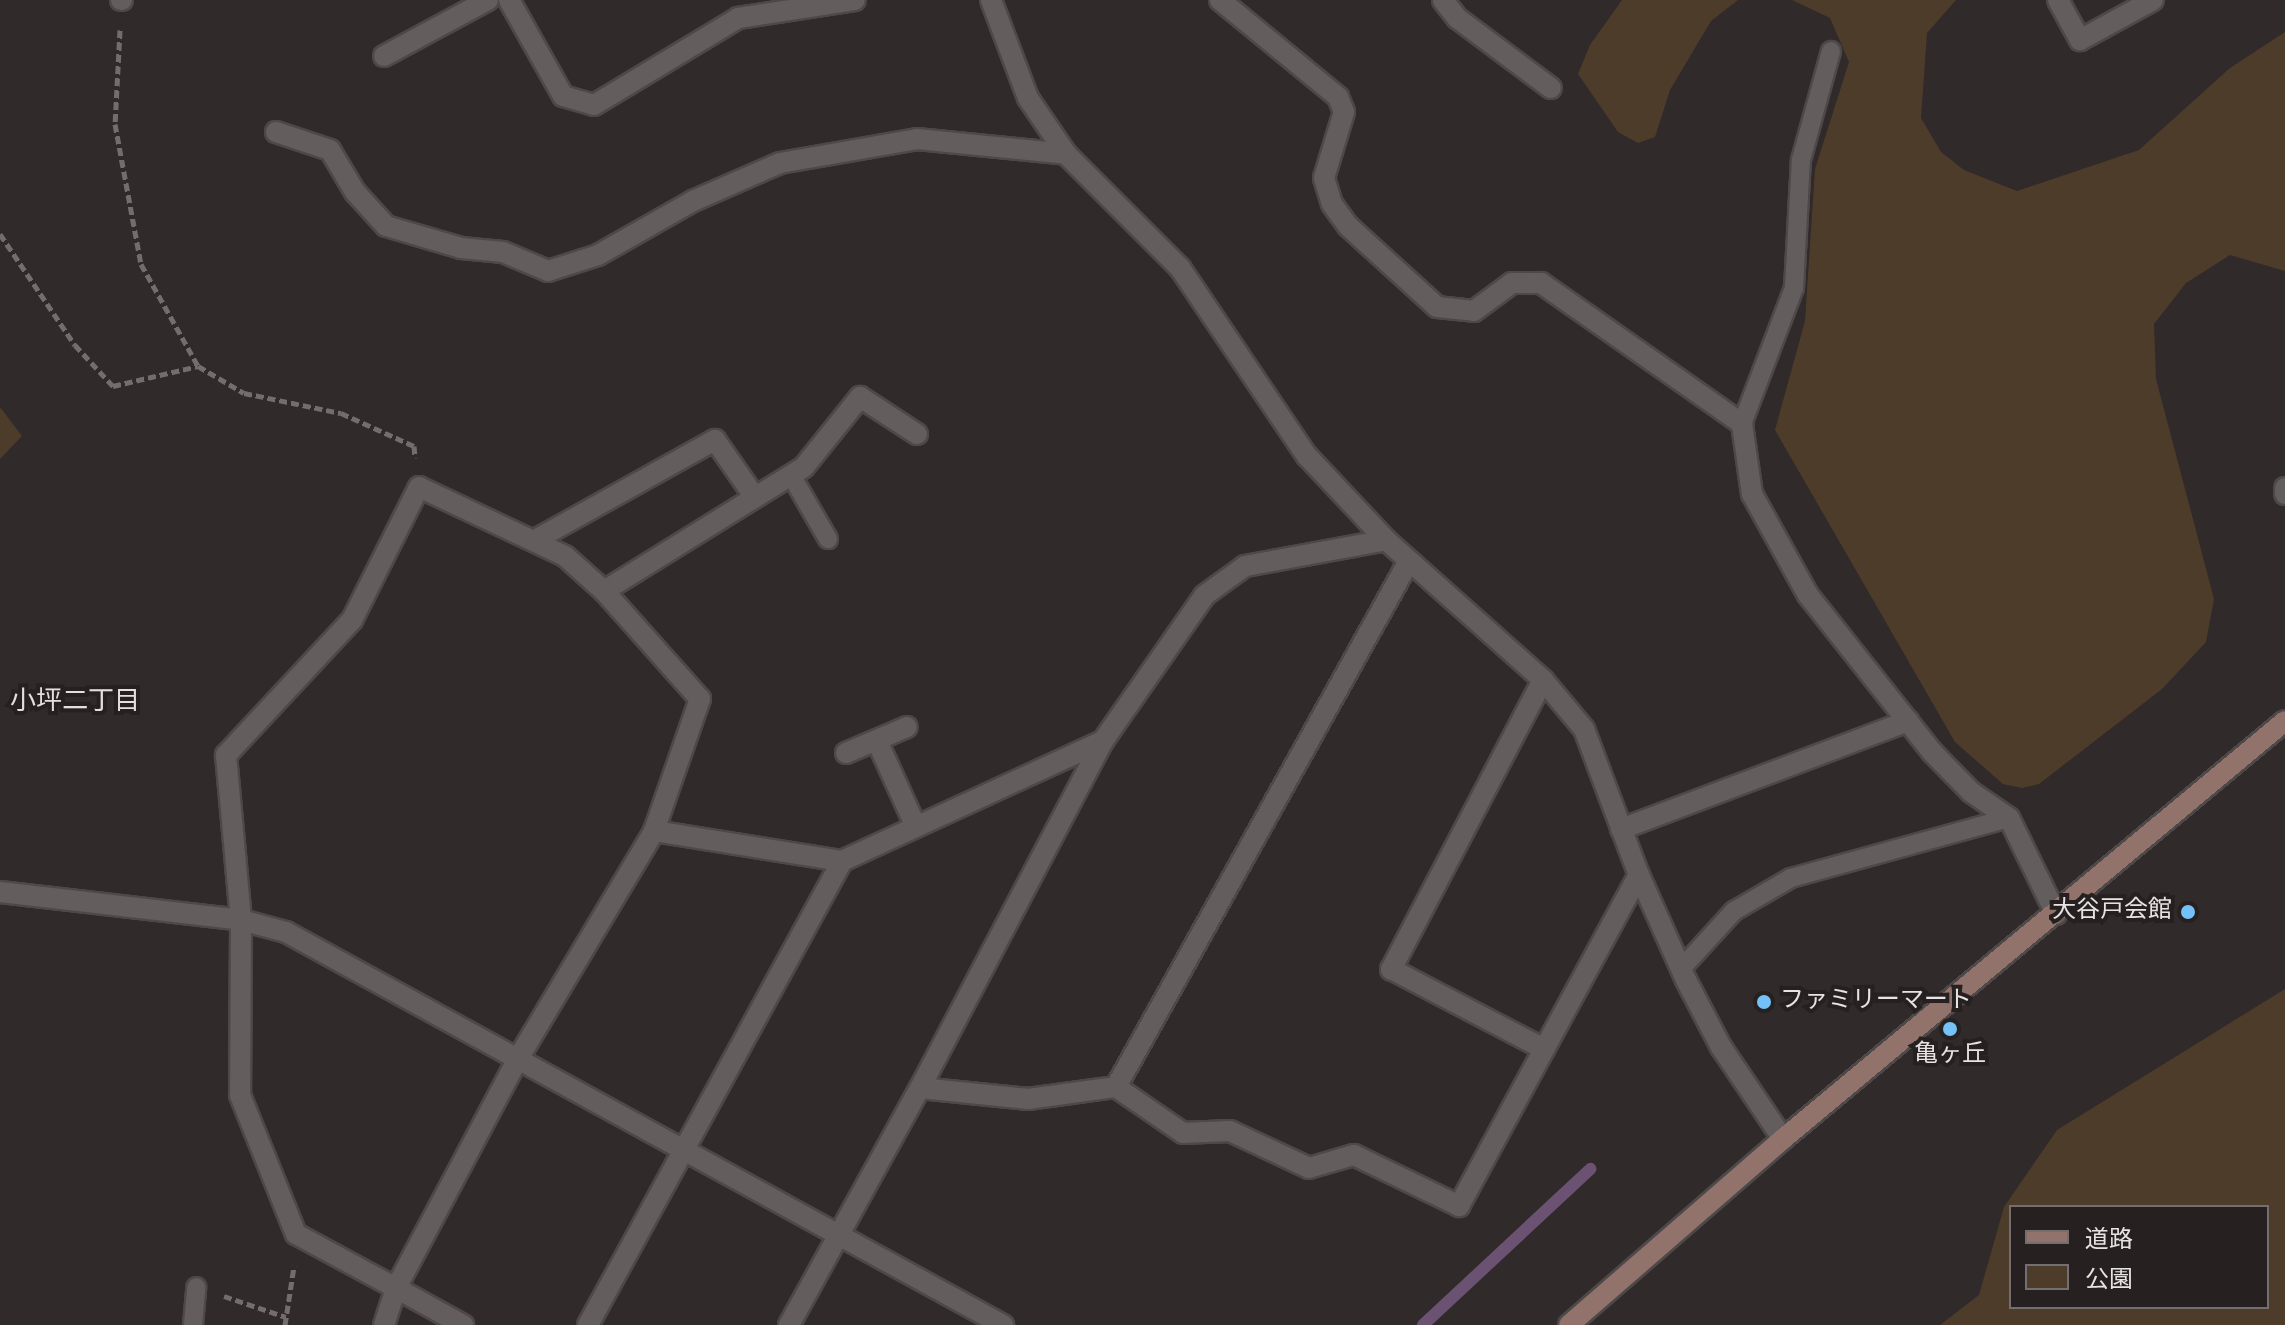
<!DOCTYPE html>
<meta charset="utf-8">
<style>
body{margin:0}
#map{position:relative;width:2285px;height:1325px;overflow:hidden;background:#302a2a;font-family:Overpass,"Noto Sans JP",sans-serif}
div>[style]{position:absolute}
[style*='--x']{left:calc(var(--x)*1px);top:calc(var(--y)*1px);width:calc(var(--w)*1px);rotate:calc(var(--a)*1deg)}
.green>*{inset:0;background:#4e3c2a}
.stream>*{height:12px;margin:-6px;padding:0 6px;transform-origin:6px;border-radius:6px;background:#6b5172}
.path>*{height:5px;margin-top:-2.5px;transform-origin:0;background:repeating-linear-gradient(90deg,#736d6e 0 8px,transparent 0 12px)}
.roads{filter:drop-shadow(2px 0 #4e4849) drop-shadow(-2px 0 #4e4849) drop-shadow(0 2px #4e4849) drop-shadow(0 -2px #4e4849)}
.lane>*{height:18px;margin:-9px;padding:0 9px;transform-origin:9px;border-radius:9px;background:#645d5e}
.street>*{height:20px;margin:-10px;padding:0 10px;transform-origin:10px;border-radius:10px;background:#645d5e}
.secondary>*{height:20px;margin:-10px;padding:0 10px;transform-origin:10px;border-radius:10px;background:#91736c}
.dots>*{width:22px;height:22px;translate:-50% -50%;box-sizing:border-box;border:4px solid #262021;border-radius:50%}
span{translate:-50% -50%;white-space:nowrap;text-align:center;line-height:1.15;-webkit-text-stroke:8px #262021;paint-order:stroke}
.poi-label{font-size:24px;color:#e7e2e3}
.right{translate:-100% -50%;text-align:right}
.left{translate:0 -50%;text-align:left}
.neighbourhood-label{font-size:26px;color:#e6dede}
.legend{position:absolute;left:2009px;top:1205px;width:260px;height:104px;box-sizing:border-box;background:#262021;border:2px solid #736e6f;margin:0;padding:10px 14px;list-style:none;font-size:24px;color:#e7e2e3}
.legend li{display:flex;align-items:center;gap:16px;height:40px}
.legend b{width:40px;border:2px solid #736e6f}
</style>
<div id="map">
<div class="green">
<div style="clip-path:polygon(1622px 0,1738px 0,1711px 21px,1670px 90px,1655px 137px,1638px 143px,1618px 132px,1578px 74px,1590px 45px)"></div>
<div style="clip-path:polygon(1792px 0,1956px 0,1927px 33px,1921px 118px,1941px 152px,1964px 170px,2017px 191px,2139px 150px,2230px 68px,2285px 32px,2285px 271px,2230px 255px,2186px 283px,2154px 324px,2156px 379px,2214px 599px,2206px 642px,2162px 689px,2039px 784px,2022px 788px,2003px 784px,1955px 742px,1775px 430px,1805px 321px,1815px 169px,1849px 62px,1830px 18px)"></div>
<div style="clip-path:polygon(0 407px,22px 436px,0 459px)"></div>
<div style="clip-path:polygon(evenodd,2285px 989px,2285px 1325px,1940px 1325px,1979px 1295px,2004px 1207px,2057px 1130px,2285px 989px,2011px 1207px,2267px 1207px,2267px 1307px,2011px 1307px,2011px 1207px)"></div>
</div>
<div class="stream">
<div style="--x:1423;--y:1325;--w:229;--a:-43"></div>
</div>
<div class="path">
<div style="--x:120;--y:30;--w:94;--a:93"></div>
<div style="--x:115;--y:124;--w:142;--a:79.5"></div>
<div style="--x:141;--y:264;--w:117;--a:60.8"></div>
<div style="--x:198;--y:366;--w:53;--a:30.4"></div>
<div style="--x:244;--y:393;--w:99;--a:11.7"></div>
<div style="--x:341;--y:413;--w:80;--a:24.3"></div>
<div style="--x:414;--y:446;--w:12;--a:85"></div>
<div style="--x:0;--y:234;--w:134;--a:56"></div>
<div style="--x:75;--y:345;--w:56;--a:47.2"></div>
<div style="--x:113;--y:386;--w:87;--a:-13.2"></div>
<div style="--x:224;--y:1296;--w:65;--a:18.7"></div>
<div style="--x:285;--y:1325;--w:60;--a:-81.3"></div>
</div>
<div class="roads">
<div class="lane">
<div style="--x:1742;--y:424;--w:146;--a:-69.1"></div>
<div style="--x:1794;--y:288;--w:128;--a:-86.9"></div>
<div style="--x:1801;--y:160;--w:113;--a:-74.6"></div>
<div style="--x:791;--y:475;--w:74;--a:60"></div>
<div style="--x:1681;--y:969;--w:79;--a:-47.6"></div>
<div style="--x:1734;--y:911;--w:66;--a:-30.1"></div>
<div style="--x:1791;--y:878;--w:226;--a:-15.4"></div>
<div style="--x:193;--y:1325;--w:38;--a:-85"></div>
</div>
<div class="street">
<div style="--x:121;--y:0;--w:1;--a:0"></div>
<div style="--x:509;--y:0;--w:110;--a:60.6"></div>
<div style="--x:563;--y:96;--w:32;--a:16"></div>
<div style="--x:594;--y:105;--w:168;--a:-31.1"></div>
<div style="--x:738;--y:18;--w:118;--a:-8.7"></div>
<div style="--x:991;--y:0;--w:105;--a:69.3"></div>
<div style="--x:1028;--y:98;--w:68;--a:55.8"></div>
<div style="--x:1066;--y:154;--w:161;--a:45"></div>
<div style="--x:1180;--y:268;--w:227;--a:56"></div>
<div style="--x:1307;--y:456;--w:115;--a:46.8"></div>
<div style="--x:1386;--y:540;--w:210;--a:41.7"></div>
<div style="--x:1543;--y:680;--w:64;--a:50.1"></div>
<div style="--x:1584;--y:729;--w:156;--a:69.4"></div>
<div style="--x:1639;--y:875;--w:115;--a:65.9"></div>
<div style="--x:1686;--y:980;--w:76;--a:62.4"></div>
<div style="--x:1721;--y:1047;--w:111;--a:56"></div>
<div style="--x:1220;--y:0;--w:153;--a:39.4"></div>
<div style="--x:1338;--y:97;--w:16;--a:68"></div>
<div style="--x:1344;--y:112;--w:69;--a:106.9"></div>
<div style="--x:1324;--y:178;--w:27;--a:73"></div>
<div style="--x:1332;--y:204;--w:27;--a:54"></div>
<div style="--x:1348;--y:226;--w:120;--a:42.3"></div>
<div style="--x:1437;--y:307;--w:37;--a:6"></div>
<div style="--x:1474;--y:311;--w:47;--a:-36.4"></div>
<div style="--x:1512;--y:283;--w:29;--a:0"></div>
<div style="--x:1541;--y:283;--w:246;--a:35"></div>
<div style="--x:1742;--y:424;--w:71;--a:81.9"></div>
<div style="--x:1752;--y:494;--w:115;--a:61"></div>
<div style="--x:1808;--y:595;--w:200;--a:51.7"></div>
<div style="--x:1932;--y:752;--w:56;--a:45.7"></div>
<div style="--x:1971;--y:792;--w:46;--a:34.4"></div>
<div style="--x:2009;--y:818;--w:107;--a:63.9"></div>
<div style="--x:1443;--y:0;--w:23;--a:52"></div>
<div style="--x:1457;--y:18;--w:117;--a:36.7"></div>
<div style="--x:2058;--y:0;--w:46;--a:61.2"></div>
<div style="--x:2080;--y:40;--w:83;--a:-28.7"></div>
<div style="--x:384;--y:56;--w:118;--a:-28.3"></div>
<div style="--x:276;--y:132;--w:57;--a:18.4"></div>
<div style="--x:330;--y:150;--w:49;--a:59.2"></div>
<div style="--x:355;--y:192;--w:46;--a:47.6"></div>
<div style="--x:386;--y:226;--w:78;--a:16.3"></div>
<div style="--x:461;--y:248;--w:42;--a:5.4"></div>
<div style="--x:503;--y:252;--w:49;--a:22.9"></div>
<div style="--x:548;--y:271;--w:52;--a:-17.7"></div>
<div style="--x:598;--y:255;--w:109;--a:-29.6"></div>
<div style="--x:693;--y:201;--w:95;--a:-23.6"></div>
<div style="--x:780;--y:163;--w:139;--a:-9.9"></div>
<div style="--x:917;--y:139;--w:150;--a:5.7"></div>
<div style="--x:2285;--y:488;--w:6;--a:90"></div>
<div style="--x:537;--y:539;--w:204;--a:-29.1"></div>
<div style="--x:715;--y:440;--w:68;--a:55.1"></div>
<div style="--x:604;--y:591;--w:235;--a:-31.8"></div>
<div style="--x:804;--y:467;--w:90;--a:-51.3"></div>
<div style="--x:860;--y:397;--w:68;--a:33"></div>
<div style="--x:1543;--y:680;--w:327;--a:117.7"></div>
<div style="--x:1391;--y:969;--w:173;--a:27.6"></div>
<div style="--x:877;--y:741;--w:94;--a:65.6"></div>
<div style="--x:846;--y:753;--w:66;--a:-23.1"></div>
<div style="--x:1621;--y:829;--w:307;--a:-20.6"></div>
<div style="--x:654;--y:831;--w:190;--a:9.1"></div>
<div style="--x:842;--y:861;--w:287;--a:-24.7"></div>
<div style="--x:0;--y:892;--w:243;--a:6.6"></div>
<div style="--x:241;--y:920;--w:47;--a:14.9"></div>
<div style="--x:286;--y:932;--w:818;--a:28.73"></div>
<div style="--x:1116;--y:1087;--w:602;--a:-60.88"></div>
<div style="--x:920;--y:1088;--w:392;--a:-62.2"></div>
<div style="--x:1103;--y:741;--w:178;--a:-55.1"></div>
<div style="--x:1205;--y:595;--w:49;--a:-35.9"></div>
<div style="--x:1245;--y:566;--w:143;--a:-10.4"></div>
<div style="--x:384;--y:1325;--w:39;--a:-72"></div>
<div style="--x:396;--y:1288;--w:262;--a:-62"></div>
<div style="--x:519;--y:1057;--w:263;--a:-59.1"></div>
<div style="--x:654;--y:831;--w:140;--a:-70.8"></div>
<div style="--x:700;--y:699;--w:144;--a:-131.6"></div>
<div style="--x:604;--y:591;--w:52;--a:-138.1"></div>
<div style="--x:565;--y:556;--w:161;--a:-154.7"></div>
<div style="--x:419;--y:487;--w:149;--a:116.7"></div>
<div style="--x:352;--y:620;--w:185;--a:133"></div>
<div style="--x:226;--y:755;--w:166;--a:84.8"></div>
<div style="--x:241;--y:920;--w:175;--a:90.3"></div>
<div style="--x:240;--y:1095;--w:150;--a:68.1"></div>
<div style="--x:296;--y:1234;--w:114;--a:28.4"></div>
<div style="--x:396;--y:1288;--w:77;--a:28.9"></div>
<div style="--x:588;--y:1325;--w:529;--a:-61.3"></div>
<div style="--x:789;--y:1325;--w:271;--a:-61.1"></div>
<div style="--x:920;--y:1088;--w:109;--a:5.8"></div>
<div style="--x:1028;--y:1099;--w:89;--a:-7.8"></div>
<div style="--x:1116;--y:1087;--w:81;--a:34.5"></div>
<div style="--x:1183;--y:1133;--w:47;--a:-2.4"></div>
<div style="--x:1230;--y:1131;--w:87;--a:25.1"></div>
<div style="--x:1309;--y:1168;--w:47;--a:-16.1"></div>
<div style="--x:1354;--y:1155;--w:117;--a:25.9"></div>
<div style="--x:1459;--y:1206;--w:377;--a:-61.5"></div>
</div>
<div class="secondary">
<div style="--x:1569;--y:1325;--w:284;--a:-41"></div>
<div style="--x:1783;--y:1139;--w:653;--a:-39.78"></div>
</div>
</div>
<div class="dots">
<div style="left:2188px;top:912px;background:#73c1f6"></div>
<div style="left:1764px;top:1002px;background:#73c1f6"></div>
<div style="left:1950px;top:1029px;background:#73c1f6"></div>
</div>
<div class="poi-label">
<span class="right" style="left:2172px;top:912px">大谷戸会館</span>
<span class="left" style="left:1780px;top:1002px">ファミリーマート</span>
<span style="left:1950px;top:1056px">亀ヶ丘</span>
</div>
<div class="neighbourhood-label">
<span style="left:75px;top:703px">小坪二丁目</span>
</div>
<ul class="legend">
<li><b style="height:10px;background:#91736c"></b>道路</li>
<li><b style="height:22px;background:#4e3c2a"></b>公園</li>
</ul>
</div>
